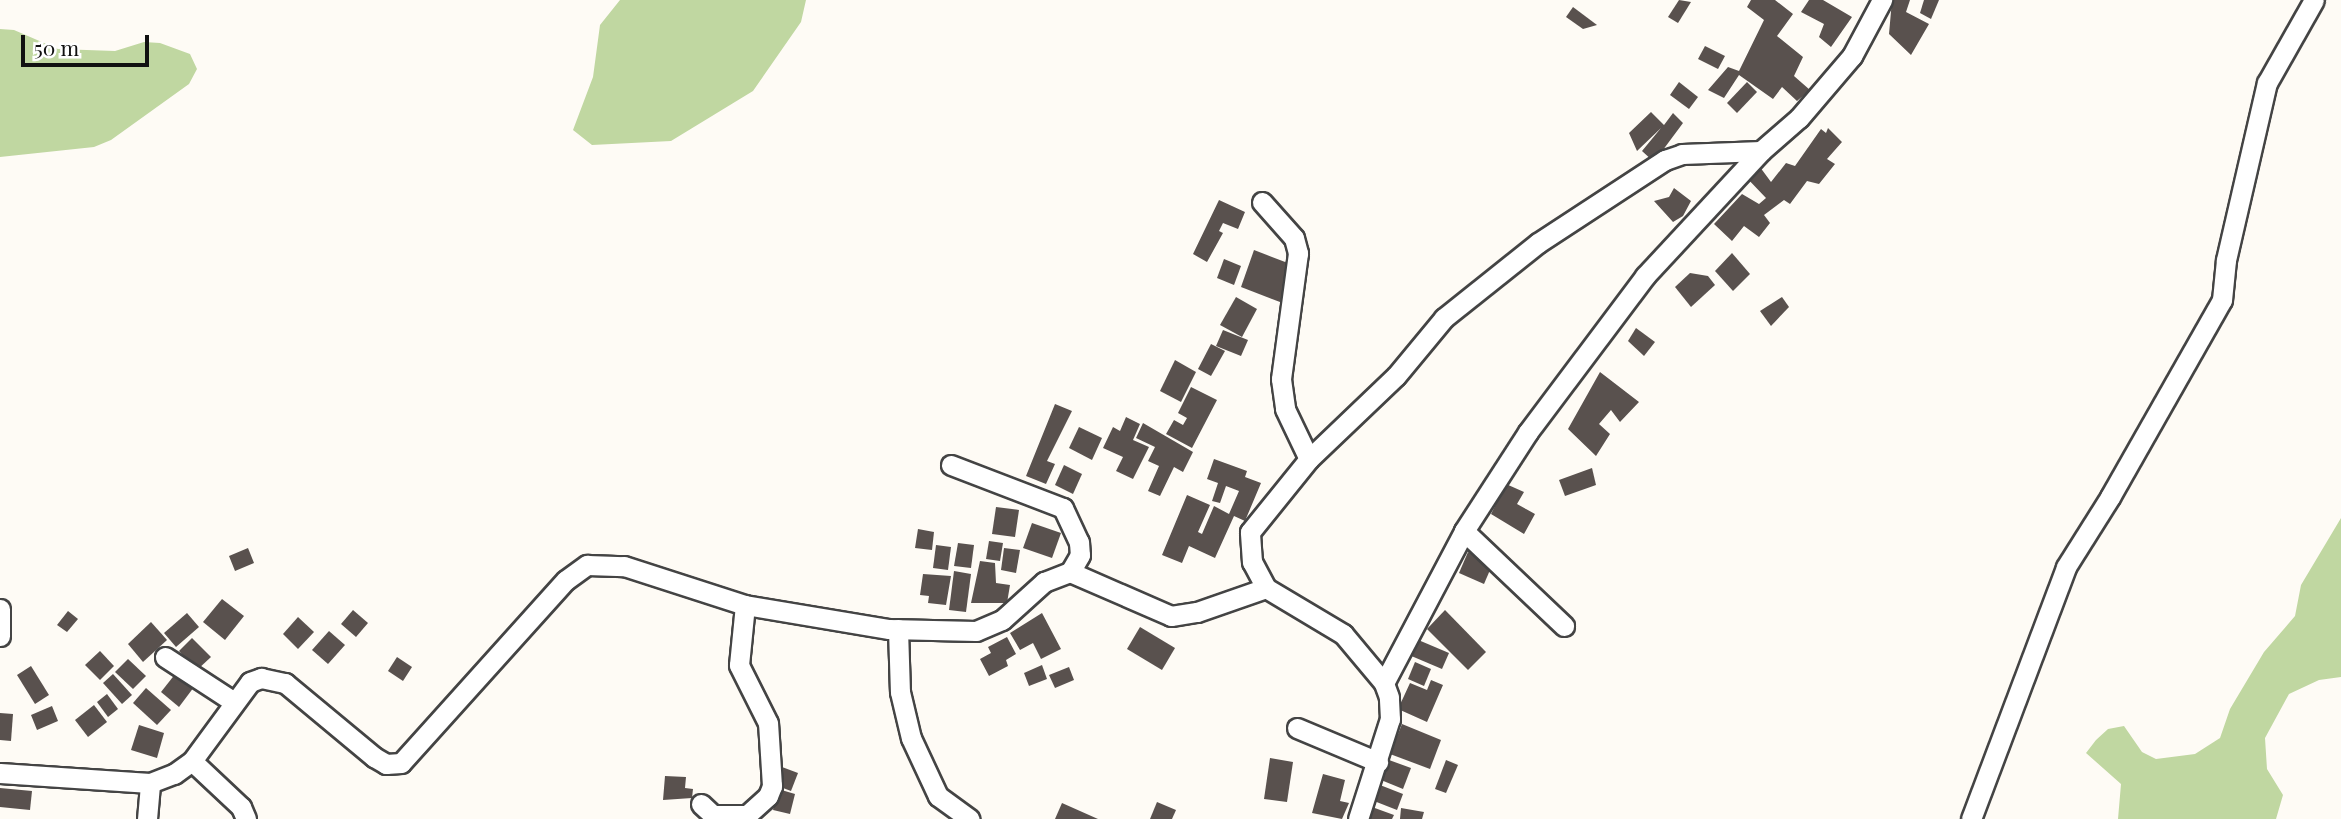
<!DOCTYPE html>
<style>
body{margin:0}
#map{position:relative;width:2341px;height:819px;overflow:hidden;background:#fefbf5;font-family:"Playfair Display",serif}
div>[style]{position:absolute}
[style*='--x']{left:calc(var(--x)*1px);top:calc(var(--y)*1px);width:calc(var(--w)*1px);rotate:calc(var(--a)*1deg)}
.forest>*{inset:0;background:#c0d7a1}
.building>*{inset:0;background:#59514e}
.roads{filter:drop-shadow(2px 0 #444) drop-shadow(-2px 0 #444) drop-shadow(0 2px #444) drop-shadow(0 -2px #444)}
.minor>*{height:19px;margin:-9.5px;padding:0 9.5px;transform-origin:9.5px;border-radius:9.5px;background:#fff}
span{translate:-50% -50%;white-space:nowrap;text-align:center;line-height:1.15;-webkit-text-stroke:7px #fff;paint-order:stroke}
.scale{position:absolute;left:21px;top:35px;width:128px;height:32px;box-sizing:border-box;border:4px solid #111;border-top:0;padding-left:9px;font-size:21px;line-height:24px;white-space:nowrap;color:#111;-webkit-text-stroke:5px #fff;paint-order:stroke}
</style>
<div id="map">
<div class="forest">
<div style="clip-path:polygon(620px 0,806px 0,801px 22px,753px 91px,671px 141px,592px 145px,573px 130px,593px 77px,600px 25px)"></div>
<div style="clip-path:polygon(0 29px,14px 30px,58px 49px,115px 51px,144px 42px,160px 43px,190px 54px,197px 69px,189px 84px,111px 140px,94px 147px,0 157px)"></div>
<div style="clip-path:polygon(2341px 518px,2341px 677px,2319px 680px,2289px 694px,2265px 738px,2267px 769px,2283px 795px,2276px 819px,2118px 819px,2121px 784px,2086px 753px,2096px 740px,2108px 729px,2124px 726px,2142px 752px,2156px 759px,2195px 754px,2220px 738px,2230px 709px,2264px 652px,2295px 616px,2301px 585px)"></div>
</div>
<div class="building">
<div style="clip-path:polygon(1679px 0,1691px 2px,1678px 23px,1668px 17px)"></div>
<div style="clip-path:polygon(1751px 0,1775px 0,1793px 14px,1777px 36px,1803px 57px,1794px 76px,1810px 90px,1797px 101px,1782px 87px,1773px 99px,1739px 75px,1724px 98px,1708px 90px,1728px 67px,1739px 71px,1764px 20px,1747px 7px)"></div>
<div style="clip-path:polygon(1809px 0,1823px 0,1852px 17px,1831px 47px,1819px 37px,1824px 24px,1801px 12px)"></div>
<div style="clip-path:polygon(1892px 0,1910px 0,1906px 12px,1929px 24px,1911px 55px,1889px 34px)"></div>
<div style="clip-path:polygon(1924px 0,1939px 0,1931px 19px,1920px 13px)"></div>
<div style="clip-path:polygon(1573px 7px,1597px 25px,1583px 29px,1566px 17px)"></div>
<div style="clip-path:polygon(1705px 46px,1725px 56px,1718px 69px,1698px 59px)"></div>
<div style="clip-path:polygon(1679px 82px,1698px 97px,1689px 109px,1670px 95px)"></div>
<div style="clip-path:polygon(1747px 82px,1757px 92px,1737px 113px,1727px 103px)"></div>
<div style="clip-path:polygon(1651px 112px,1664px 125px,1673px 113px,1683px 123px,1654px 162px,1642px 151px,1661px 128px,1637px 151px,1629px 133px)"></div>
<div style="clip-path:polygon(1828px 128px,1842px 142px,1827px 159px,1835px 164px,1819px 184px,1807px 181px,1790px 204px,1784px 200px,1764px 215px,1770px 223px,1759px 237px,1744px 226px,1732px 241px,1714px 224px,1742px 194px,1759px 204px,1766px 198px,1744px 175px,1757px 163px,1771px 182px,1786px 163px,1795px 166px,1821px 129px,1826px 133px)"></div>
<div style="clip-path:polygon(1674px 188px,1691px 201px,1683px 216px,1673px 222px,1654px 201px,1669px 197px)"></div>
<div style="clip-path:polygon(1219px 200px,1245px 212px,1238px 229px,1223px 223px,1219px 231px,1223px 233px,1207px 262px,1193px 254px)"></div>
<div style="clip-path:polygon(1254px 250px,1293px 265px,1280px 302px,1241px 287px)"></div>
<div style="clip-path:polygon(1732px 253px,1750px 274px,1733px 291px,1715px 271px)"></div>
<div style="clip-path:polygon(1224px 259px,1241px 266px,1234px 285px,1217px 278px)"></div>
<div style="clip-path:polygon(1690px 273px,1708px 276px,1715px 285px,1691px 307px,1675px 287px)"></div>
<div style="clip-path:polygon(1236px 297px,1257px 309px,1242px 337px,1220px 325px)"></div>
<div style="clip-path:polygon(1782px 297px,1789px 307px,1771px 326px,1760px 311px)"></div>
<div style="clip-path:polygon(1636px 328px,1655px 342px,1644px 356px,1628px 341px)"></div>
<div style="clip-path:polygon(1223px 330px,1248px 340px,1241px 356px,1216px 346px)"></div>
<div style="clip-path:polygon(1211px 344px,1225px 351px,1211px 376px,1198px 369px)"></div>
<div style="clip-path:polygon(1175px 360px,1196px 372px,1181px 402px,1160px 391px)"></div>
<div style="clip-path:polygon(1600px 372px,1639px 402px,1620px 422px,1611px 410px,1599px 424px,1610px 434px,1596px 456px,1568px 429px)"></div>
<div style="clip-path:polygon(1191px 387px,1217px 400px,1192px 448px,1166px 434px,1174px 420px,1183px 425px,1187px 418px,1178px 413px)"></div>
<div style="clip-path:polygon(1055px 404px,1072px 411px,1047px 461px,1055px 464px,1046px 484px,1026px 476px)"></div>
<div style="clip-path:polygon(1126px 417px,1140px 424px,1133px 440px,1149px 447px,1133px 479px,1116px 471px,1123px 457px,1103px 448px,1113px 427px,1120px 431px)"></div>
<div style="clip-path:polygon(1143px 423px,1193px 452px,1183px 472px,1174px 467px,1160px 496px,1148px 491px,1159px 466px,1148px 461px,1155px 447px,1136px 438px)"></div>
<div style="clip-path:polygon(1079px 427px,1102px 438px,1092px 460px,1069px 448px)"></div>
<div style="clip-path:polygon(1214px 459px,1247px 471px,1245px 477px,1261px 483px,1245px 521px,1234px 516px,1215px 558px,1189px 546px,1182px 563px,1162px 555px,1187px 495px,1210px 505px,1198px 532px,1202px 534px,1214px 506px,1229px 514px,1239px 491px,1226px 486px,1220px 503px,1212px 501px,1218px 483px,1207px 479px)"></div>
<div style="clip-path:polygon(1064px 465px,1082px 474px,1073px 494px,1055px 485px)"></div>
<div style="clip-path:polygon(1592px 468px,1596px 485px,1565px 496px,1559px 480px)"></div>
<div style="clip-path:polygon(1506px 484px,1524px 492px,1517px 504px,1535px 514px,1524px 534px,1491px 514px)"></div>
<div style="clip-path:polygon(996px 507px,1019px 510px,1015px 537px,992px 534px)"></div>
<div style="clip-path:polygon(1032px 523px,1061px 533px,1052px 558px,1023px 548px)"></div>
<div style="clip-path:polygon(918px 529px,934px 532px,932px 550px,915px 548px)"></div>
<div style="clip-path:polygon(989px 541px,1003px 543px,1000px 561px,986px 559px)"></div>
<div style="clip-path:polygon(958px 543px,974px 545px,971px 568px,954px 566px)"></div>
<div style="clip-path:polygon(936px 545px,951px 547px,948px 570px,933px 568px)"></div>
<div style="clip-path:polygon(248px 548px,254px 563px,235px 571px,229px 556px)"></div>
<div style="clip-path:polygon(1004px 548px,1020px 550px,1016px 573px,1001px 570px)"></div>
<div style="clip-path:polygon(1468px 552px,1493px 563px,1484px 584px,1459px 573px)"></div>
<div style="clip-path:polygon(980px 561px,995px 563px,996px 583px,1010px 585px,1007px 603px,971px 603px)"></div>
<div style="clip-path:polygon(954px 571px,971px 574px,966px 612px,949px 610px)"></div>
<div style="clip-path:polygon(923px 574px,951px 576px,946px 605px,928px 603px,929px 596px,920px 595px)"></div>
<div style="clip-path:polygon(222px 599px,244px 616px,225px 640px,203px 622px)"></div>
<div style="clip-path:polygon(353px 610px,368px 623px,356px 637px,341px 624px)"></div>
<div style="clip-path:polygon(1445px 610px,1486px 652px,1468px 670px,1427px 629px)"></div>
<div style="clip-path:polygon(68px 611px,78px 619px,67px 632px,57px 625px)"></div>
<div style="clip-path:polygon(187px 613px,199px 627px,176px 647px,164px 633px)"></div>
<div style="clip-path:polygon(1042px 613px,1061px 649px,1041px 659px,1033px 643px,1020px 650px,1010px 633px)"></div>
<div style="clip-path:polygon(298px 617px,314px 632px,298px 649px,283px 634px)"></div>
<div style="clip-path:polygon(151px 622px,167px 640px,143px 662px,128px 644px)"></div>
<div style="clip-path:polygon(1140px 627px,1175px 648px,1162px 670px,1127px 649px)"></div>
<div style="clip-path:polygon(329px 631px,345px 645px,328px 664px,312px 650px)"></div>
<div style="clip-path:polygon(1007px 637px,1016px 654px,1006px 660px,1008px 666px,989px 676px,980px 659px,991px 653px,988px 647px)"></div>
<div style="clip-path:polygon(192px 638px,211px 657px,197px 670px,179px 651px)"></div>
<div style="clip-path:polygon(1416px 639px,1449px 653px,1442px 669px,1409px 655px)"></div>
<div style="clip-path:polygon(100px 651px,114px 666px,100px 680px,85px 665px)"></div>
<div style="clip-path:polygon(397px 657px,412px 667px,403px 681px,388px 671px)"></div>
<div style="clip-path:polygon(128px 659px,146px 676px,133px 689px,115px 672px)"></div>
<div style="clip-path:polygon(1415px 662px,1431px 669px,1424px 686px,1408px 679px)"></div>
<div style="clip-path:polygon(1042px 665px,1047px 679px,1029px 686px,1024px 673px)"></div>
<div style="clip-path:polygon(31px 666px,49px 695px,35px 704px,17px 675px)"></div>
<div style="clip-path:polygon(1069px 667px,1074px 680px,1055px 688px,1049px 675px)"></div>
<div style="clip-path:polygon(176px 673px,194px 687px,179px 707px,161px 692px)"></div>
<div style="clip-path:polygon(113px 674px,132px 695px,122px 704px,103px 683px)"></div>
<div style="clip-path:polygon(1431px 680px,1443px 685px,1427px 722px,1398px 709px,1410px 683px,1427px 690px)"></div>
<div style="clip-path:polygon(146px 688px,171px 710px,157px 725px,133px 703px)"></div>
<div style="clip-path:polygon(107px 694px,118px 709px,108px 717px,97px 702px)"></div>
<div style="clip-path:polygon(94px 705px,107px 722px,88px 737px,75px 720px)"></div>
<div style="clip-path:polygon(52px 706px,58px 721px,37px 730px,31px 715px)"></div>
<div style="clip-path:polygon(0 713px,13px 714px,11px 741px,0 740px)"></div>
<div style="clip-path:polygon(1402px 724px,1441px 740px,1430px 769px,1390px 754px)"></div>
<div style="clip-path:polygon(139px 725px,164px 733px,157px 758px,131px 750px)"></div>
<div style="clip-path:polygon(1270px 758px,1293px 762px,1287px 802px,1264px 799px)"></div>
<div style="clip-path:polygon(1389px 760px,1411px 768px,1403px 789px,1381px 780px)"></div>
<div style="clip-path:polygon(1446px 760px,1458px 765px,1446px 793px,1435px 789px)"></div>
<div style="clip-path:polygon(782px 767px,798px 773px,791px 791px,775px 785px)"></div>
<div style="clip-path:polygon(1323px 774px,1345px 780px,1340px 801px,1349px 803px,1342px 819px,1312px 813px)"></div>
<div style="clip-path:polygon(665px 776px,686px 777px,685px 788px,693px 789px,692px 798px,663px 800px)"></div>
<div style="clip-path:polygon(1380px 785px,1403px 794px,1397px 810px,1374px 801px)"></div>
<div style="clip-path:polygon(0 788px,32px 791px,30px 810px,0 807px)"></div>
<div style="clip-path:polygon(778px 789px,795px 794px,790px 814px,773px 810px)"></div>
<div style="clip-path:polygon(1157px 802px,1176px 810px,1172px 819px,1150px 819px)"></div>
<div style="clip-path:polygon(1062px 803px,1098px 819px,1055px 819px)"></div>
<div style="clip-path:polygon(1372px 807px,1394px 815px,1392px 819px,1367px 819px)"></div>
<div style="clip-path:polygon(1401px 808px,1424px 812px,1422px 819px,1400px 819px)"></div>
</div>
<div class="roads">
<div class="minor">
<div style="--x:1262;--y:202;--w:48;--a:48.4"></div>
<div style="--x:1294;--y:238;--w:16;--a:75"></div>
<div style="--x:1298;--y:253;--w:127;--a:97.7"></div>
<div style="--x:1281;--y:379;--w:30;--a:82"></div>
<div style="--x:1285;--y:409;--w:55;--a:64.4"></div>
<div style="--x:951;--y:465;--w:120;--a:21"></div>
<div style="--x:1063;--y:508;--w:38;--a:65"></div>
<div style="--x:1079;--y:542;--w:13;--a:86"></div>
<div style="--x:1080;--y:555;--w:20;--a:120"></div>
<div style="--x:1464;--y:531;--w:138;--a:43.5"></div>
<div style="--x:0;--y:609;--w:27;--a:90"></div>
<div style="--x:898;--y:629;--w:63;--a:88.2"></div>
<div style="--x:900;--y:692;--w:47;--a:76.6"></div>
<div style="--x:911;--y:738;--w:64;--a:65"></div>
<div style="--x:938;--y:796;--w:39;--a:36"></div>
<div style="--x:165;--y:657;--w:82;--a:33.1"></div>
<div style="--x:1384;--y:683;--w:172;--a:-62.2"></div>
<div style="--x:1464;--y:531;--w:118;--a:-57.1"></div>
<div style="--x:1528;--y:432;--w:195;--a:-53.1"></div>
<div style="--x:1645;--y:276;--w:171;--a:-47.1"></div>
<div style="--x:1297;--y:728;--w:88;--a:22.8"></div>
<div style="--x:192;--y:761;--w:67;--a:43.2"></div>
<div style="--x:241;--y:807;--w:13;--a:67"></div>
<div style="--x:0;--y:773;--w:150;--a:3.8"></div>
<div style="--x:150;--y:783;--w:26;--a:-21"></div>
<div style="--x:174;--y:774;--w:22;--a:-36"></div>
<div style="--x:192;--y:761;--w:98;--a:-53.7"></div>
<div style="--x:250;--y:682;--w:12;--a:-20"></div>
<div style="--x:261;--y:678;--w:25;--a:12"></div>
<div style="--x:285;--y:683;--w:116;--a:39.7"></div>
<div style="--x:374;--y:757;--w:14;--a:30"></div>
<div style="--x:386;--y:764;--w:15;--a:-4"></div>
<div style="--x:401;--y:763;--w:246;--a:-48"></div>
<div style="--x:566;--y:580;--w:26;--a:-36"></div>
<div style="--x:587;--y:565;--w:37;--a:2"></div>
<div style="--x:624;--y:566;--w:127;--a:17.9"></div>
<div style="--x:745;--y:605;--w:146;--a:9.5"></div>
<div style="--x:889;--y:629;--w:87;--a:1.3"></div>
<div style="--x:976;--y:631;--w:28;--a:-23"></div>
<div style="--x:1002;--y:620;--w:57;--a:-42.1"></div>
<div style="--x:1044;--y:582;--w:28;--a:-21"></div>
<div style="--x:1070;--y:572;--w:110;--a:23.5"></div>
<div style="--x:1171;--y:616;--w:26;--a:-9"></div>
<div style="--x:1197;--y:612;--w:73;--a:-19.2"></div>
<div style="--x:701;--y:804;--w:16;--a:43"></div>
<div style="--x:713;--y:815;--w:34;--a:0"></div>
<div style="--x:747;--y:815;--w:28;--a:-42"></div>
<div style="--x:768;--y:796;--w:11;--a:-68"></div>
<div style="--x:772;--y:786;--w:63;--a:-93.6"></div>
<div style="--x:768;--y:723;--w:65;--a:-116.6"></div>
<div style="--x:739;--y:665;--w:60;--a:-84.3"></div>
<div style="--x:147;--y:819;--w:36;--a:-85"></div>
<div style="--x:1358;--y:819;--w:105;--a:-72.3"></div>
<div style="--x:1390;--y:719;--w:22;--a:-93"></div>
<div style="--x:1389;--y:697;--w:15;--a:-110"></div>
<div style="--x:1384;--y:683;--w:64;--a:-129.9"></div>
<div style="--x:1343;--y:634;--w:90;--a:-149.1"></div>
<div style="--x:1266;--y:588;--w:30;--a:-118"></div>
<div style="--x:1252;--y:562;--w:30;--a:-94"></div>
<div style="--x:1250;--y:532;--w:94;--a:-51.1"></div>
<div style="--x:1309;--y:459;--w:120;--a:-43.7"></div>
<div style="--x:1396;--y:376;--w:75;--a:-50.4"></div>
<div style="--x:1444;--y:318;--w:120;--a:-38.6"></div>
<div style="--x:1538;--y:243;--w:152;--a:-33.2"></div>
<div style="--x:1665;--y:160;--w:18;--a:-19"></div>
<div style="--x:1682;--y:154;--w:79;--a:-2.2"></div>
<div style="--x:1761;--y:151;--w:50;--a:-41"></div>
<div style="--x:1799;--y:118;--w:82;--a:-49.5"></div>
<div style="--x:1852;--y:56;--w:64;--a:-61.8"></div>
<div style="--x:1971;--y:819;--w:269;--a:-69.3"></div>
<div style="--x:2066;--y:567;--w:83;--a:-57.8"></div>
<div style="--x:2110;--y:497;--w:227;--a:-60.4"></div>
<div style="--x:2222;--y:300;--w:40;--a:-84.3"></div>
<div style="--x:2226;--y:260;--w:182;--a:-77"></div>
<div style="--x:2267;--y:83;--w:95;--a:-60.5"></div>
</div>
</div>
<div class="scale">50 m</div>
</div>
